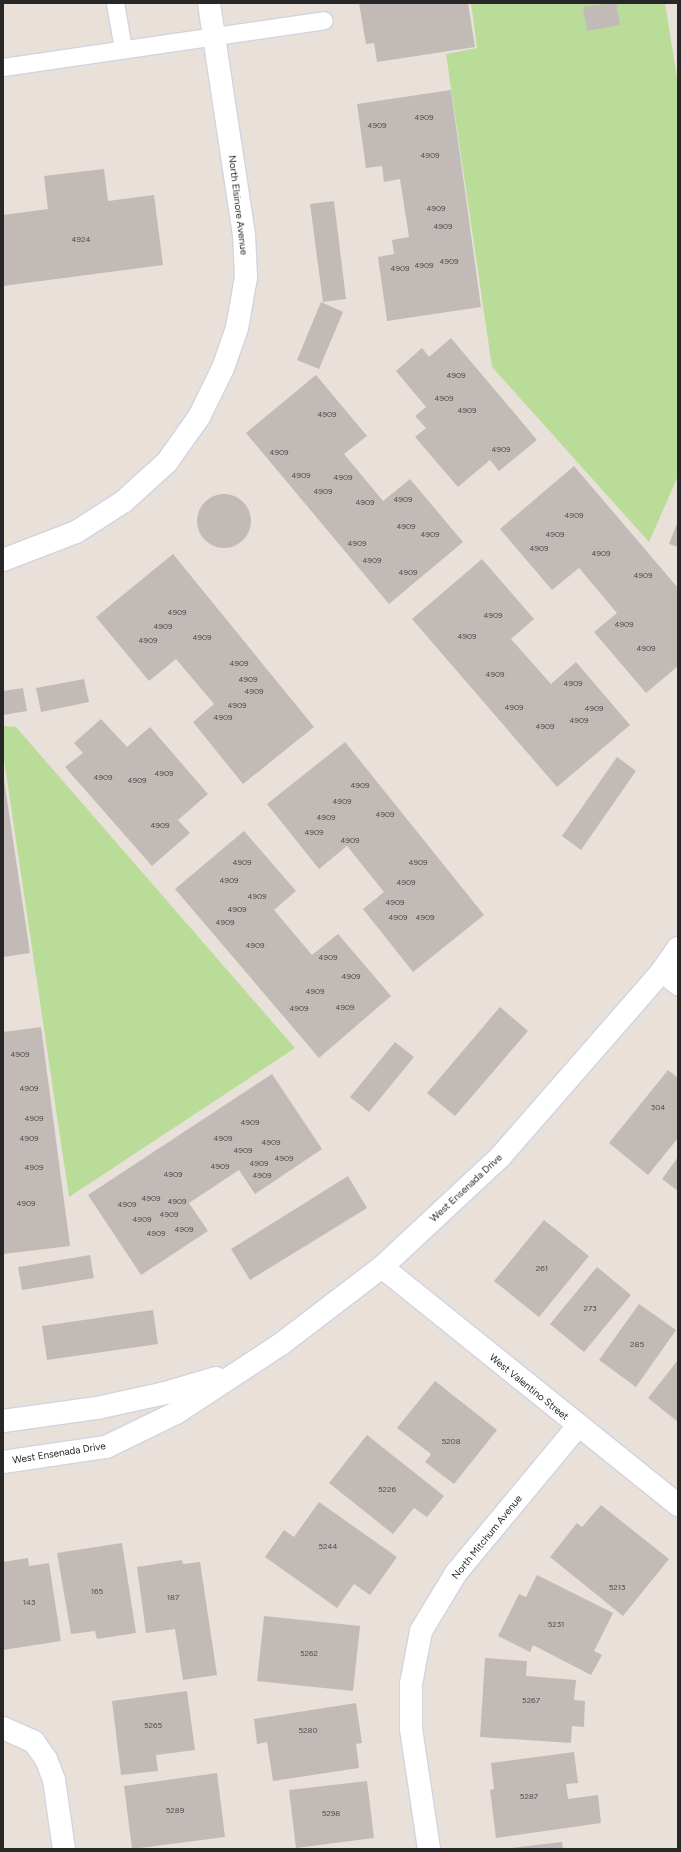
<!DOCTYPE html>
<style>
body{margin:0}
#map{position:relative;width:681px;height:1852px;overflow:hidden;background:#e9e0d9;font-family:Figtree,sans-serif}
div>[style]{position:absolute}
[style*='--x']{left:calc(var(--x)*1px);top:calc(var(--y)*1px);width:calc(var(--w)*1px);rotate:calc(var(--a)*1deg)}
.green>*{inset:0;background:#b9dd99}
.building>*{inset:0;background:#c1bab6}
.round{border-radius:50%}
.roads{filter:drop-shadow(1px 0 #cfd4e0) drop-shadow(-1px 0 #cfd4e0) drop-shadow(0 1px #cfd4e0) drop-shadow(0 -1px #cfd4e0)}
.lane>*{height:17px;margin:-8.5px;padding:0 8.5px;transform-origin:8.5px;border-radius:8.5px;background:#fff}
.street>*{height:22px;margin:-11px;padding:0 11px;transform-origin:11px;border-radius:11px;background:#fff}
.secondary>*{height:22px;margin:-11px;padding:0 11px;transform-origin:11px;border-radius:11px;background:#fff}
span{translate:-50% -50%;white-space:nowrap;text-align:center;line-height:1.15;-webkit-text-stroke:3.5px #fff;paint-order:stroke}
.number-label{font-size:8px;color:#4e4c4b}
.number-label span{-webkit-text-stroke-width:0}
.street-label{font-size:10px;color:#272727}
.frame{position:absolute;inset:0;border:4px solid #272727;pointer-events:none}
</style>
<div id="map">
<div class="green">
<div style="clip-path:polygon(471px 3px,665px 3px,678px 84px,678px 476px,649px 542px,492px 367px,446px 54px,477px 48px)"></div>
<div style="clip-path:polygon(3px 726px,16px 727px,295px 1048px,69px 1197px,3px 753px)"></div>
</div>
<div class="building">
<div style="clip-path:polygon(359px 3px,468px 3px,475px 47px,377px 62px,374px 43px,366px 44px)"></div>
<div style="clip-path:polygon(616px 3px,620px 25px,587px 31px,583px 7px)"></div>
<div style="clip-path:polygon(451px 90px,481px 307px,387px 321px,378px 257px,394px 254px,392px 240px,409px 237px,400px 179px,384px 182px,382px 166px,366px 168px,357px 104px)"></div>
<div style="clip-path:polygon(104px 169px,108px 201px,154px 195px,163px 265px,3px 286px,3px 215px,48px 209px,44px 176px)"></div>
<div style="clip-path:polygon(334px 201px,346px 299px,323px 302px,310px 204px)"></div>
<div style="clip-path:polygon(321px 302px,343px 312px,319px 369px,297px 360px)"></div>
<div style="clip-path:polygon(451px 338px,537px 440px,499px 471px,490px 460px,458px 487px,415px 437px,426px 428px,415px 416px,426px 407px,396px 371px,422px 348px,429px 357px)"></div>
<div style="clip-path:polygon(316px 375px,367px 436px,344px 454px,383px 501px,410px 479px,463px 542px,389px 604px,246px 433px)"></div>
<div style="clip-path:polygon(574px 466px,678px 588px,678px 666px,646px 693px,594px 632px,617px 613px,579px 568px,552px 590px,500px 529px)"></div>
<div class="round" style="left:197px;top:494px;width:54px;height:54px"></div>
<div style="clip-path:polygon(678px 521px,678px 547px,669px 544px)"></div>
<div style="clip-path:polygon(173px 554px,314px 727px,243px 784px,193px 722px,214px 704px,176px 659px,149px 681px,96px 617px)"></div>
<div style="clip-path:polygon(482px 559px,534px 619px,511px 639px,551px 684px,576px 662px,630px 725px,557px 787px,412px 619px)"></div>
<div style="clip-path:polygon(84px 679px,89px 702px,41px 712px,36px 688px)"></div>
<div style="clip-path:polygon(23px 688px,27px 711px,3px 715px,3px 691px)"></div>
<div style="clip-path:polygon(101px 719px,127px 747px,150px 727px,208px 794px,178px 820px,190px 833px,152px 866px,65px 767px,83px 753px,74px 743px)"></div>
<div style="clip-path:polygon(345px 742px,484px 915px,413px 972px,363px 909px,384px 892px,347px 846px,319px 869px,267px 804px)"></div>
<div style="clip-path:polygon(617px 757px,636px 771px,581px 850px,562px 836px)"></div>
<div style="clip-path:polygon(3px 773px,30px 953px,3px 957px)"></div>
<div style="clip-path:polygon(244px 831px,296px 891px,274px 910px,312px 955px,338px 934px,391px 996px,319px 1058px,175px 889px)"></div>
<div style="clip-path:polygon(500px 1007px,528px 1031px,455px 1116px,427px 1093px)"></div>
<div style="clip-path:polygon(41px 1027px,70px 1246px,3px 1254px,3px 1032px)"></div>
<div style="clip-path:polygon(395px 1042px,414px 1057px,369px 1112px,350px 1097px)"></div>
<div style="clip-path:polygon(668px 1070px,678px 1078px,678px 1138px,648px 1175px,609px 1143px)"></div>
<div style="clip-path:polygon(272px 1074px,322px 1149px,255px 1194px,239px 1170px,189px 1203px,208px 1231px,141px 1275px,88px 1195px)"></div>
<div style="clip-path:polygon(678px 1157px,678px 1191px,662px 1179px)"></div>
<div style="clip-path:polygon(348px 1176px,367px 1208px,250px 1280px,231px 1249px)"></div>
<div style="clip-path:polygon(544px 1220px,589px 1256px,539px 1317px,494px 1281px)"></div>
<div style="clip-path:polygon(90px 1255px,94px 1278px,22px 1290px,18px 1267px)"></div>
<div style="clip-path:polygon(597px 1267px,631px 1295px,584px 1352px,550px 1324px)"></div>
<div style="clip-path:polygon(639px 1304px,676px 1330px,636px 1387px,599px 1360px)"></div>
<div style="clip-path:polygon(153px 1310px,158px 1344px,47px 1360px,42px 1326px)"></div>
<div style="clip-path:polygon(678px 1360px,678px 1422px,648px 1398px)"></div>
<div style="clip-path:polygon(435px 1381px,497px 1430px,454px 1484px,425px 1462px,431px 1454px,397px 1428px)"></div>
<div style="clip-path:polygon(367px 1435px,444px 1496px,427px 1517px,414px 1508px,393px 1534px,329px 1483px)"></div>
<div style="clip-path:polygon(319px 1502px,397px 1557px,370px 1595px,354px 1584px,337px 1608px,265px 1557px,284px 1530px,294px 1537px)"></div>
<div style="clip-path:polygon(601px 1505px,669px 1559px,623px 1616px,550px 1557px,577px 1523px,582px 1527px)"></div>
<div style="clip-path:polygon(122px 1543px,136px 1633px,97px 1639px,95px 1631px,71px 1634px,57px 1553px)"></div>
<div style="clip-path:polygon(28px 1558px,29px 1566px,49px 1563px,61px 1641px,3px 1650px,3px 1562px)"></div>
<div style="clip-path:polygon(182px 1560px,183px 1564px,200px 1562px,217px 1675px,183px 1680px,175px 1629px,146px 1633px,137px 1567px)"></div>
<div style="clip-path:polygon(537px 1575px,613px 1613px,594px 1651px,602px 1655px,591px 1675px,533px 1645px,530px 1652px,498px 1636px,519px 1594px,526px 1597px)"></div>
<div style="clip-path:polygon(264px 1616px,360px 1626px,353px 1691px,257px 1681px)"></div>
<div style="clip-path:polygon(485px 1658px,527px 1661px,526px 1676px,576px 1680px,574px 1700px,585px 1701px,584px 1727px,572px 1726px,571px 1743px,480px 1737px)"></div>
<div style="clip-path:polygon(187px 1691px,195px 1750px,156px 1755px,158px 1771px,121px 1775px,112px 1701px)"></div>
<div style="clip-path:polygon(356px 1703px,362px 1743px,356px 1744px,359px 1768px,273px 1781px,267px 1742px,257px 1744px,254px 1719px)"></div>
<div style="clip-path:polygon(574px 1752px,578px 1783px,566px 1784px,568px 1799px,598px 1795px,601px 1823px,496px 1838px,490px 1790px,494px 1789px,491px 1763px)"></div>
<div style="clip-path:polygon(217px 1773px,225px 1837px,132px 1849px,124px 1786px)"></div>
<div style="clip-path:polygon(367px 1781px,374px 1838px,296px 1848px,289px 1790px)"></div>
<div style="clip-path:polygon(562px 1842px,563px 1849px,511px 1849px,511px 1848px)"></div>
</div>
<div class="roads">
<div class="lane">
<div style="--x:115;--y:3;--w:47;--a:80.1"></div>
<div style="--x:3;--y:67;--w:324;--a:-8.3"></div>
</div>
<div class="street">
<div style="--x:3;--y:560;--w:78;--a:-21"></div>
<div style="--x:76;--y:532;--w:56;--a:-32.6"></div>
<div style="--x:123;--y:502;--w:59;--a:-42.3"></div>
<div style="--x:167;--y:462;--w:55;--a:-54.6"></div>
<div style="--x:199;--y:417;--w:55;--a:-63.9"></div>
<div style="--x:223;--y:368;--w:42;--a:-70.7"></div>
<div style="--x:237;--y:328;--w:52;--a:-80"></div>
<div style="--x:246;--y:277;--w:42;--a:-92.7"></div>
<div style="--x:244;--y:235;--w:235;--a:-98.6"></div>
<div style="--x:662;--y:971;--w:21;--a:39"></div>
<div style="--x:382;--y:1267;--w:380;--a:38.8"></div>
<div style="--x:3;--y:1728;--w:34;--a:24"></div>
<div style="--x:34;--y:1742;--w:21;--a:55"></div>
<div style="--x:46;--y:1759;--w:22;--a:69"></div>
<div style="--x:54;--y:1780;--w:70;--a:81.8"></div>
<div style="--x:429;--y:1849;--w:122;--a:-98.5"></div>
<div style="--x:411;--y:1728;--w:44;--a:-90"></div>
<div style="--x:411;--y:1684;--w:54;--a:-79.3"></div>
<div style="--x:421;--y:1631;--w:68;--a:-58.9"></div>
<div style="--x:456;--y:1573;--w:191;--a:-50.3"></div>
</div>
<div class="secondary">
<div style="--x:3;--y:1421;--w:95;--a:-7.9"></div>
<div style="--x:97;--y:1408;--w:70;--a:-12.4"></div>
<div style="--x:165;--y:1393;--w:53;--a:-16.4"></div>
<div style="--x:3;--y:1462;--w:104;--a:-8.3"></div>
<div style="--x:106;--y:1447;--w:78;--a:-25.9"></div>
<div style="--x:176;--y:1413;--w:126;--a:-33.3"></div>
<div style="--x:281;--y:1344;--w:127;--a:-37.3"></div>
<div style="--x:382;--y:1267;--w:161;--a:-43"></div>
<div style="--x:500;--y:1157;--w:247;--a:-48.9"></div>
<div style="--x:662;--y:971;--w:28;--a:-55"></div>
</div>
</div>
<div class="number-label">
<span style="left:424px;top:118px">4909</span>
<span style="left:377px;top:126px">4909</span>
<span style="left:430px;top:156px">4909</span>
<span style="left:436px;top:209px">4909</span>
<span style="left:443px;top:227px">4909</span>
<span style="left:81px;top:240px">4924</span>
<span style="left:449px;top:262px">4909</span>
<span style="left:424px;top:266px">4909</span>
<span style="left:400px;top:269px">4909</span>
<span style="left:456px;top:376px">4909</span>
<span style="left:444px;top:399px">4909</span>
<span style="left:467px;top:411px">4909</span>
<span style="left:327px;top:415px">4909</span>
<span style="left:501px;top:450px">4909</span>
<span style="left:279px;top:453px">4909</span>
<span style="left:301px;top:476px">4909</span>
<span style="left:343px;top:478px">4909</span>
<span style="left:323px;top:492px">4909</span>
<span style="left:403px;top:500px">4909</span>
<span style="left:365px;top:503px">4909</span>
<span style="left:574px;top:516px">4909</span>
<span style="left:406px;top:527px">4909</span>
<span style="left:430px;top:535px">4909</span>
<span style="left:555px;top:535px">4909</span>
<span style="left:357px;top:544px">4909</span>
<span style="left:539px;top:549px">4909</span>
<span style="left:601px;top:554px">4909</span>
<span style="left:372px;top:561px">4909</span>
<span style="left:408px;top:573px">4909</span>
<span style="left:643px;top:576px">4909</span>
<span style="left:177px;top:613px">4909</span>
<span style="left:493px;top:616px">4909</span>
<span style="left:624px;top:625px">4909</span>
<span style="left:163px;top:627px">4909</span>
<span style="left:467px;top:637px">4909</span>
<span style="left:202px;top:638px">4909</span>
<span style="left:148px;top:641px">4909</span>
<span style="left:646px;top:649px">4909</span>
<span style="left:239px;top:664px">4909</span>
<span style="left:495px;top:675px">4909</span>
<span style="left:248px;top:680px">4909</span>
<span style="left:573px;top:684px">4909</span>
<span style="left:254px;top:692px">4909</span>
<span style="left:237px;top:706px">4909</span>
<span style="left:514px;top:708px">4909</span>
<span style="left:594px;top:709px">4909</span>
<span style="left:223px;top:718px">4909</span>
<span style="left:579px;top:721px">4909</span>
<span style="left:545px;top:727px">4909</span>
<span style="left:164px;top:774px">4909</span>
<span style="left:103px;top:778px">4909</span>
<span style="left:137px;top:781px">4909</span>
<span style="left:360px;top:786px">4909</span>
<span style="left:342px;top:802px">4909</span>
<span style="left:385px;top:815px">4909</span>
<span style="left:326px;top:818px">4909</span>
<span style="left:160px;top:826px">4909</span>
<span style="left:314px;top:833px">4909</span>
<span style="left:350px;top:841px">4909</span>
<span style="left:242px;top:863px">4909</span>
<span style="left:418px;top:863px">4909</span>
<span style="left:229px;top:881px">4909</span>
<span style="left:406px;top:883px">4909</span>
<span style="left:257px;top:897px">4909</span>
<span style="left:395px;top:903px">4909</span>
<span style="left:237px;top:910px">4909</span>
<span style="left:398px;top:918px">4909</span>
<span style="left:425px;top:918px">4909</span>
<span style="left:225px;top:923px">4909</span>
<span style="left:255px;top:946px">4909</span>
<span style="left:328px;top:958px">4909</span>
<span style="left:351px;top:977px">4909</span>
<span style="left:315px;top:992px">4909</span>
<span style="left:345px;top:1008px">4909</span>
<span style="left:299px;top:1009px">4909</span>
<span style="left:20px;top:1055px">4909</span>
<span style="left:29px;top:1089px">4909</span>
<span style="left:658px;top:1108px">304</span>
<span style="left:34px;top:1119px">4909</span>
<span style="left:250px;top:1123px">4909</span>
<span style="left:29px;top:1139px">4909</span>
<span style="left:223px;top:1139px">4909</span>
<span style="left:271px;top:1143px">4909</span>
<span style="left:243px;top:1151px">4909</span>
<span style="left:284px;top:1159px">4909</span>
<span style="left:259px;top:1164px">4909</span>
<span style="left:220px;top:1167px">4909</span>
<span style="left:34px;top:1168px">4909</span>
<span style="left:173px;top:1175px">4909</span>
<span style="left:262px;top:1176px">4909</span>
<span style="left:151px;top:1199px">4909</span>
<span style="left:177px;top:1202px">4909</span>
<span style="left:26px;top:1204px">4909</span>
<span style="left:127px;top:1205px">4909</span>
<span style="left:169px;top:1215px">4909</span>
<span style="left:142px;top:1220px">4909</span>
<span style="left:184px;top:1230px">4909</span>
<span style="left:156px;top:1234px">4909</span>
<span style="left:542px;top:1269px">261</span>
<span style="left:590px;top:1309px">273</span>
<span style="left:637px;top:1345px">285</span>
<span style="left:451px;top:1442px">5208</span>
<span style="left:387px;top:1490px">5226</span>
<span style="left:328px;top:1547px">5244</span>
<span style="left:617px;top:1588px">5213</span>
<span style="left:97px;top:1592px">165</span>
<span style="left:173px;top:1598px">187</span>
<span style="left:29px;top:1603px">143</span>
<span style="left:556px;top:1625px">5231</span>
<span style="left:309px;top:1654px">5262</span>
<span style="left:531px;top:1701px">5267</span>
<span style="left:153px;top:1726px">5265</span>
<span style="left:308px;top:1731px">5280</span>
<span style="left:529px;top:1797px">5287</span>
<span style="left:175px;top:1811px">5289</span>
<span style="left:331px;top:1814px">5298</span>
</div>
<div class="street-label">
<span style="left:238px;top:205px;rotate:83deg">North Elsinore Avenue</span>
<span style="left:466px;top:1188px;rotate:-43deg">West Ensenada Drive</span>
<span style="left:529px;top:1387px;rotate:39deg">West Valentino Street</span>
<span style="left:59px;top:1453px;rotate:-9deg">West Ensenada Drive</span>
<span style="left:487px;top:1537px;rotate:-51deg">North Mitchum Avenue</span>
</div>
<div class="frame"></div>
</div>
